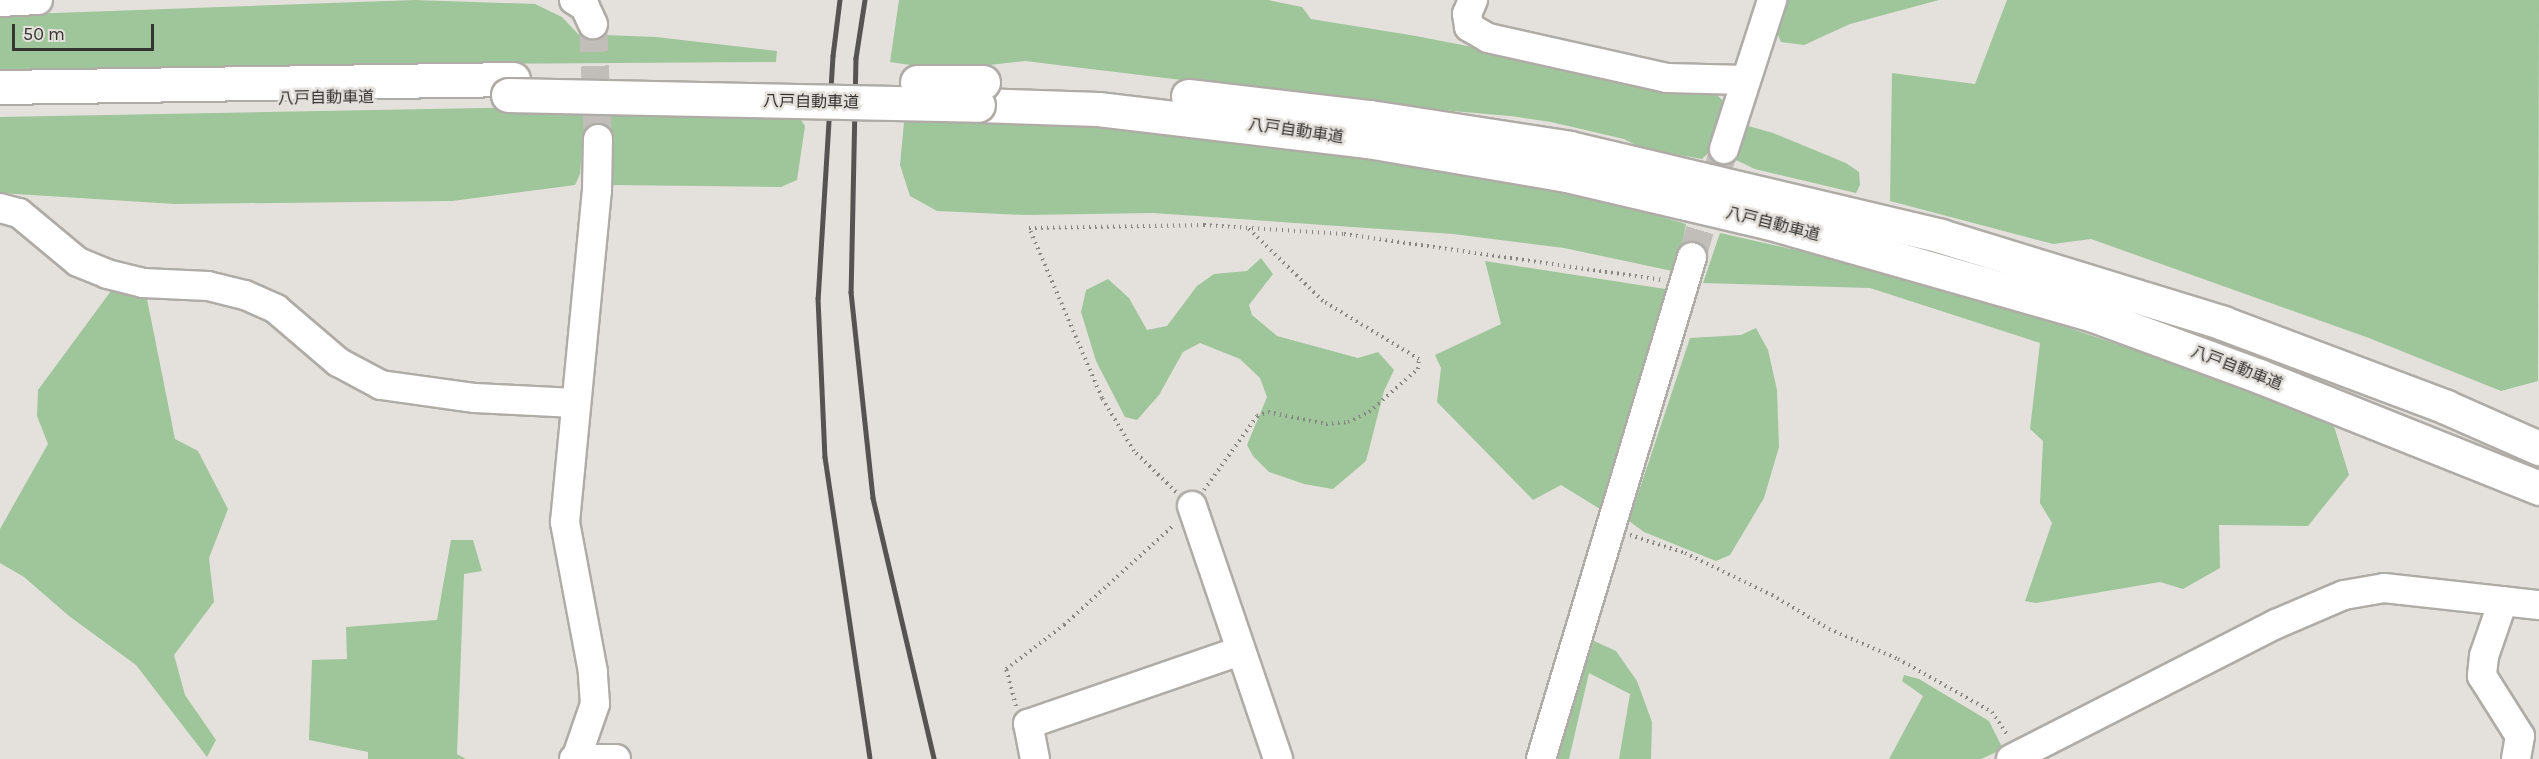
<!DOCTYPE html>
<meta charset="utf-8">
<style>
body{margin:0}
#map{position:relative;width:2539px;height:759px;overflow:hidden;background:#e4e1dc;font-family:Karla,"Noto Sans JP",sans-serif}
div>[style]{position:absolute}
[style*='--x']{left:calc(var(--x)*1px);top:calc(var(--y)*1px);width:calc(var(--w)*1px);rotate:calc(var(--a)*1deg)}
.green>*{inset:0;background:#9fc59a}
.minor-tunnel>*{height:28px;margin-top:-14px;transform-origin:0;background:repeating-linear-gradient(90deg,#c1beba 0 28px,transparent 0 42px)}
.path>*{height:4px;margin-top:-2px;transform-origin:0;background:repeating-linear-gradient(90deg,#878581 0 1.5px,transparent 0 6px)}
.roads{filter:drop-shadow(2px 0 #afaca7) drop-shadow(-2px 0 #afaca7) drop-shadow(0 2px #afaca7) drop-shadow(0 -2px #afaca7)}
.minor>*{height:28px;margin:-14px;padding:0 14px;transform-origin:14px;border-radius:14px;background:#fff}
.highway>*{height:33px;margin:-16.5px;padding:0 16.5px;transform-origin:16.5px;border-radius:16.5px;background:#fff}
.rail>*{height:4.5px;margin:-2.25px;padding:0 2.25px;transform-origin:2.25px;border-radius:2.25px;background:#565452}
.bridges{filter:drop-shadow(2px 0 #afaca7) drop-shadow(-2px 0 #afaca7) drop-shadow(0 2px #afaca7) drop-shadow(0 -2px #afaca7)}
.highway-bridge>*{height:33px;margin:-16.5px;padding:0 16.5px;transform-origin:16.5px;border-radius:16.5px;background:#fff}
span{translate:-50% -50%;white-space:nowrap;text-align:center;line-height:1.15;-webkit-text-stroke:5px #e4e1dc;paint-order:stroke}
.street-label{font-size:16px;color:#353432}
.scale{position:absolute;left:12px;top:24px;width:142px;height:27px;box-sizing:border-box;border:3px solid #353432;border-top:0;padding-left:8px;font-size:18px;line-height:21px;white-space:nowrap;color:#353432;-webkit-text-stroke:4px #e4e1dc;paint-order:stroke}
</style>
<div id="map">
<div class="green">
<div style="clip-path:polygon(415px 0,535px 4px,562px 17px,578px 34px,656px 37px,777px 51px,776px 62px,288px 65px,0 73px,0 15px)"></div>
<div style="clip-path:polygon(899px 0,1268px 0,1302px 7px,1311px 19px,1416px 36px,1717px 95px,1727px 105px,1727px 120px,1773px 133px,1846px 163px,1859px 172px,1860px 185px,1856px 193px,1755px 169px,1736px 160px,1732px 151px,1715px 147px,1702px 159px,1641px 148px,1624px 139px,1551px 122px,1510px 116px,1395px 106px,1025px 61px,945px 70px,890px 62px)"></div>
<div style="clip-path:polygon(1785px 0,1939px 0,1850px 24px,1804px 45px,1781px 42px,1775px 28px)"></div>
<div style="clip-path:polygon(2007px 0,2539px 0,2538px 381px,2501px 391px,2369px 338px,2091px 239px,2053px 244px,1890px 201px,1892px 73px,1975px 84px)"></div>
<div style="clip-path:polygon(586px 106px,798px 115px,805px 126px,797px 180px,781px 187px,612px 185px,611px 132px,583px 133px,580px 174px,575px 185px,452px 201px,175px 204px,0 193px,0 117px)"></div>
<div style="clip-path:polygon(905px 112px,1272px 140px,1501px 179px,1614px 203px,1686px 224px,1677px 272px,1564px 248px,1453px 234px,1153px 213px,1025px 215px,937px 211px,910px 196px,900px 165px)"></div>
<div style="clip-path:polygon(1720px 233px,1875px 268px,2007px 307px,2261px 393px,2333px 423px,2349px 475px,2308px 526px,2219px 525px,2220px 568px,2183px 589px,2160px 582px,2036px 603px,2025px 601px,2052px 523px,2040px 503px,2043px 441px,2030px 429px,2040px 343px,1870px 288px,1703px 283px)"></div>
<div style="clip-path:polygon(1261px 258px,1273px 274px,1249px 305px,1252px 315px,1277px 336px,1358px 358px,1378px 352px,1394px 370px,1384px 391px,1366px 461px,1333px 489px,1304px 484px,1269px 472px,1253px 456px,1247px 445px,1267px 397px,1260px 378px,1240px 359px,1200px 343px,1183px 352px,1159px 395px,1137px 420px,1125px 417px,1096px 361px,1081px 312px,1086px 290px,1108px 279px,1129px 298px,1147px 330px,1167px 326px,1197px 286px,1214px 274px,1247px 271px)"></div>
<div style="clip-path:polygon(1485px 261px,1665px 289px,1669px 297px,1600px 509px,1561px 485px,1533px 500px,1437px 402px,1441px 368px,1435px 355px,1501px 324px)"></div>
<div style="clip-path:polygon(111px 291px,147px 299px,175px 439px,198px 451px,228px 509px,209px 558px,214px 602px,174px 655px,185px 695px,216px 740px,207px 757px,136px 665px,69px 616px,24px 577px,0 563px,0 529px,48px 444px,37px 416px,38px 390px)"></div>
<div style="clip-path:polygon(1756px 328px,1768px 350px,1777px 390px,1779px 447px,1764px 498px,1730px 555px,1716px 561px,1644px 532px,1629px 521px,1690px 338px,1741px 335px)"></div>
<div style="clip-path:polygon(451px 540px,473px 540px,482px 571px,464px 574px,457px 754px,466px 759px,368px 759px,368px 752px,309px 740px,312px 660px,347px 659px,346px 627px,437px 620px)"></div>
<div style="clip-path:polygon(1594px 641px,1616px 651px,1637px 681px,1652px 722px,1651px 759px,1619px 759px,1630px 694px,1589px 673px,1569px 759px,1552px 759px)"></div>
<div style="clip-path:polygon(1904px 675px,1919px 679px,1989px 721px,2003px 749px,1981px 759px,1889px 759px,1923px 696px,1902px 681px)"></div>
</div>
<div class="minor-tunnel">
<div style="--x:593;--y:24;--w:115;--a:87.5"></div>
<div style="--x:1692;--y:257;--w:113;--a:-73.5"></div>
</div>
<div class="path">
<div style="--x:1204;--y:490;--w:91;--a:-54.4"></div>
<div style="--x:1257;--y:416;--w:12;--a:-20"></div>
<div style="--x:1268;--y:412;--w:59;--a:11.7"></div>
<div style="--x:1326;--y:424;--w:22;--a:-5"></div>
<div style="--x:1348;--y:422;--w:23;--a:-25"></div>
<div style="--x:1369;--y:412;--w:65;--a:-41.3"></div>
<div style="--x:1418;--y:369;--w:10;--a:-84"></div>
<div style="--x:1419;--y:359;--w:112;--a:-148.9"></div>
<div style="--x:1323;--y:301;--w:105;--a:-135.8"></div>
<div style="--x:1176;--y:492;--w:59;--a:-135.7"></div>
<div style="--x:1134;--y:451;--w:62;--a:-121.1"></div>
<div style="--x:1102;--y:398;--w:185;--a:-113.2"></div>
<div style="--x:1029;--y:228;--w:175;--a:-1"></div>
<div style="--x:1204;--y:225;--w:140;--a:3.7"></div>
<div style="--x:1344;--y:234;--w:322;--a:8.2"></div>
<div style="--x:1630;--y:535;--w:58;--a:18.1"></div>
<div style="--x:1685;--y:553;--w:97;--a:25.8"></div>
<div style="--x:1772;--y:595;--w:66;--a:30.8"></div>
<div style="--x:1829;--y:629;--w:75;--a:23.5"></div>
<div style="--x:1898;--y:659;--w:108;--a:29.4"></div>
<div style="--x:1992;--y:712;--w:29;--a:56"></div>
<div style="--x:1016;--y:706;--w:38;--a:-105"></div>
<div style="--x:1006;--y:669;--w:73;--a:-37.2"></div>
<div style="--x:1064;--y:625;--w:149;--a:-42.3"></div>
</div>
<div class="roads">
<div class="minor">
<div style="--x:574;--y:0;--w:13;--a:32"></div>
<div style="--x:585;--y:7;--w:19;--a:65"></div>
<div style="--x:1473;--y:0;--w:15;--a:113"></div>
<div style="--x:1467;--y:14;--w:13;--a:81"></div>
<div style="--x:1469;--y:27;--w:22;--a:30"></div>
<div style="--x:1488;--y:38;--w:183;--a:12.6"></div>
<div style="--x:1667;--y:78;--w:79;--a:1.5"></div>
<div style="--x:0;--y:2;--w:38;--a:-3"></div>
<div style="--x:1724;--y:149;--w:157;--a:-72.1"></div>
<div style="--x:0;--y:208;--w:20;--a:15"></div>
<div style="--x:19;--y:213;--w:77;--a:39.7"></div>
<div style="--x:78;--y:262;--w:31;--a:22"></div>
<div style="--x:107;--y:274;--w:37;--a:14"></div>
<div style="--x:143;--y:283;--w:65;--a:2.6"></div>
<div style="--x:208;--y:286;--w:38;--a:14"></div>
<div style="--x:245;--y:295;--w:34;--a:24"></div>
<div style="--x:276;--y:309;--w:82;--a:40.5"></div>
<div style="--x:338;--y:362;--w:49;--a:28.1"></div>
<div style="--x:381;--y:385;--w:95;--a:7.9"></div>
<div style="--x:475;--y:398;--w:100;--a:2.9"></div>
<div style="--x:1192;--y:506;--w:267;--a:71.2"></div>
<div style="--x:2503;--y:601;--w:58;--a:109.1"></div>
<div style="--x:2484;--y:656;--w:20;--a:96"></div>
<div style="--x:2482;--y:676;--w:71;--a:57.7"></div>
<div style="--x:2520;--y:736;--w:23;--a:100"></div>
<div style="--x:574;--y:759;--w:42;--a:0"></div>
<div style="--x:576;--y:759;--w:58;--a:-70.9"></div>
<div style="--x:595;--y:704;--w:32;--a:-94"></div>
<div style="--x:593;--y:672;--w:153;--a:-100.6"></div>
<div style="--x:565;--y:522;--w:333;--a:-84.5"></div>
<div style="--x:597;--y:191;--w:52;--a:-88.9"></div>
<div style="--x:1035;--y:759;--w:36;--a:-101"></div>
<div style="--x:1028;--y:724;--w:224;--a:-19"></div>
<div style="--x:1541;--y:759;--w:524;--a:-73.26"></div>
<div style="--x:2011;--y:759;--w:297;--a:-27"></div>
<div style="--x:2276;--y:624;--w:74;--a:-23.1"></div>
<div style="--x:2344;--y:595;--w:41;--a:-9.9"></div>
<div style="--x:2384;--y:588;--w:156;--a:6.3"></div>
</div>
<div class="highway">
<div style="--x:0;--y:87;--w:513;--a:-0.89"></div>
<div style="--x:1188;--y:96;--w:183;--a:6.6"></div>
<div style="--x:1370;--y:117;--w:202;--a:8.8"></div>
<div style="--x:1570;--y:148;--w:381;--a:13.3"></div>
<div style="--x:1941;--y:236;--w:295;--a:17.1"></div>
<div style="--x:2223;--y:323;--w:238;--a:20.6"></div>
<div style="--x:2446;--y:407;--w:102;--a:23.8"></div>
<div style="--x:978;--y:105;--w:120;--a:1.9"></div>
<div style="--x:1098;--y:109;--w:272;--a:6.8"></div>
<div style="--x:1368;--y:141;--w:197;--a:9.7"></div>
<div style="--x:1562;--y:174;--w:211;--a:13.2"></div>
<div style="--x:1767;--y:222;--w:339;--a:15.9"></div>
<div style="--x:2093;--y:315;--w:177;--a:20.2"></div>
<div style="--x:2259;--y:376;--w:302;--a:21.8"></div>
</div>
</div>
<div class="rail">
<div style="--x:840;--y:0;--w:56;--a:97.1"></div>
<div style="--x:833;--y:56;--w:242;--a:93.5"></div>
<div style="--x:818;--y:298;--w:159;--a:87.5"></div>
<div style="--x:825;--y:457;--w:303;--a:81.5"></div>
<div style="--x:865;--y:0;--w:59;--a:98.8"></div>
<div style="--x:856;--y:58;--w:234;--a:91.2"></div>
<div style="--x:851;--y:292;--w:207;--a:83.9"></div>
<div style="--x:873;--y:498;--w:268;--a:76.8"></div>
</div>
<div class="bridges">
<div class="highway-bridge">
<div style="--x:917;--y:82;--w:66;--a:0"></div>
<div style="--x:508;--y:95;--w:470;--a:1.2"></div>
</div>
</div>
<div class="street-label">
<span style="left:326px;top:98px;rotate:-1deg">八戸自動車道</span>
<span style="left:811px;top:102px;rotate:1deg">八戸自動車道</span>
<span style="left:1296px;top:131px;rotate:8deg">八戸自動車道</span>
<span style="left:1773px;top:224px;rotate:14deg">八戸自動車道</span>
<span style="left:2237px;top:368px;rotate:21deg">八戸自動車道</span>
</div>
<div class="scale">50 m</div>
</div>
